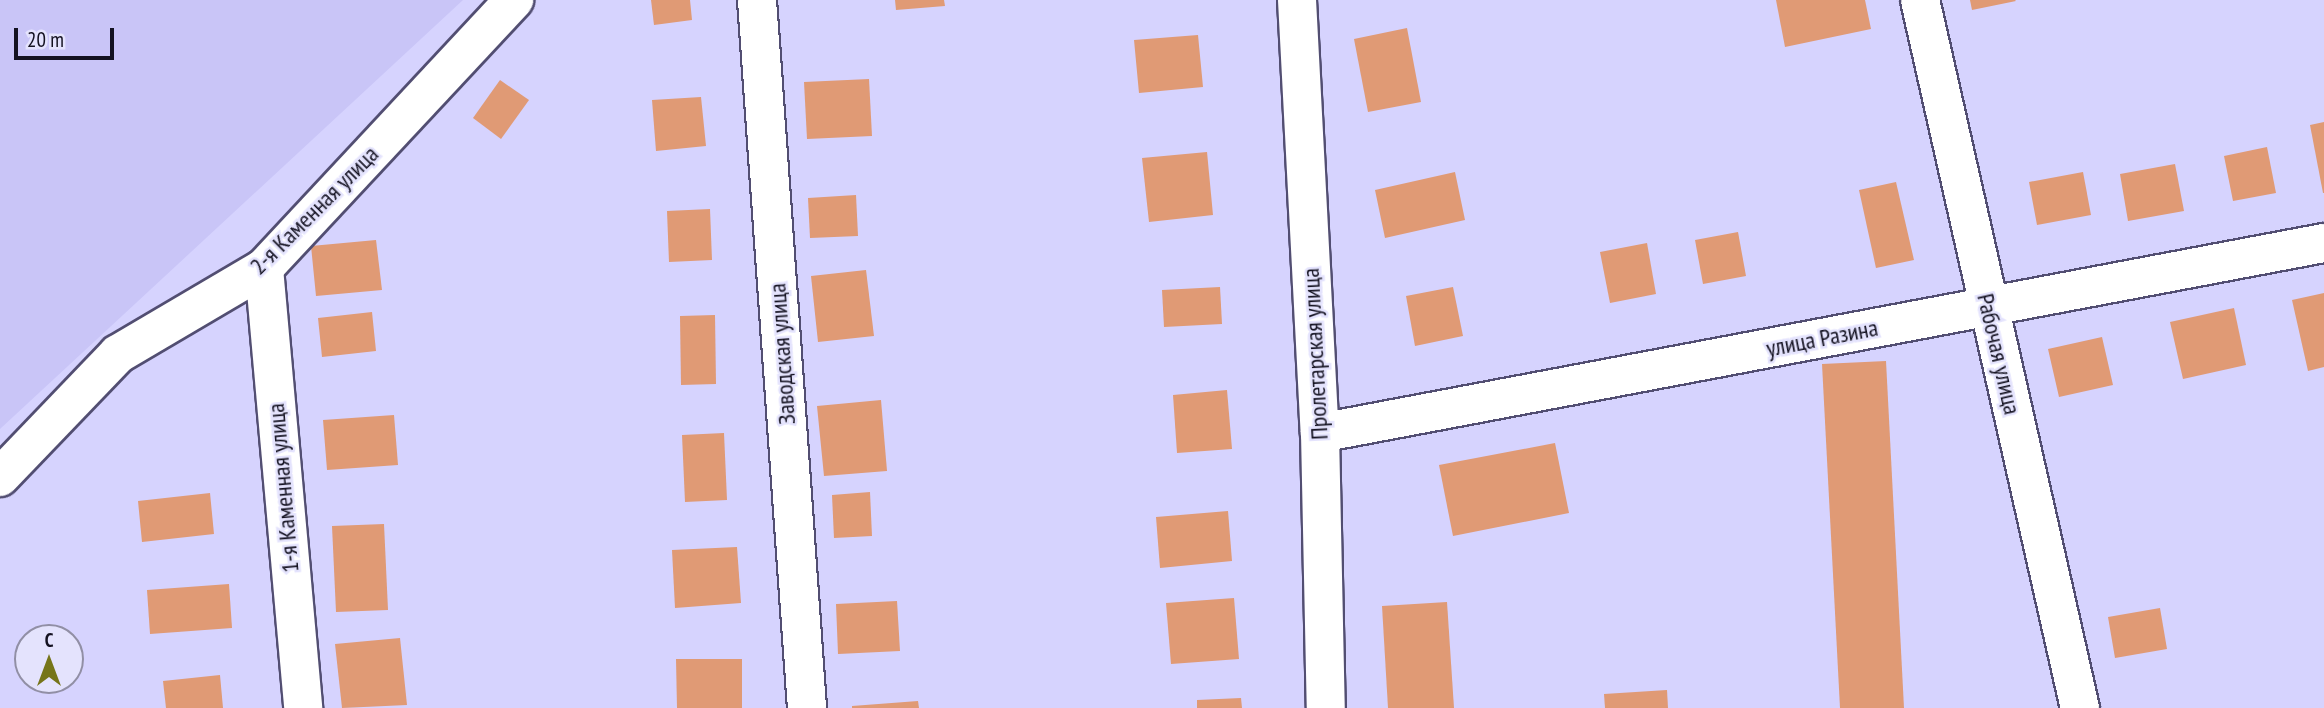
<!DOCTYPE html>
<meta charset="utf-8">
<style>
body{margin:0}
#map{position:relative;width:2324px;height:708px;overflow:hidden;background:#d6d3fe;font-family:"PT Sans Narrow",sans-serif}
div>[style]{position:absolute}
[style*='--x']{left:calc(var(--x)*1px);top:calc(var(--y)*1px);width:calc(var(--w)*1px);rotate:calc(var(--a)*1deg)}
.built>*{inset:0;background:#c9c5f7}
.building>*{inset:0;background:#e09a75}
.roads{filter:drop-shadow(2px 0 #524e72) drop-shadow(-2px 0 #524e72) drop-shadow(0 2px #524e72) drop-shadow(0 -2px #524e72)}
.street>*{height:38px;margin:-19px;padding:0 19px;transform-origin:19px;border-radius:19px;background:#fff}
span{translate:-50% -50%;white-space:nowrap;text-align:center;line-height:1.15;-webkit-text-stroke:5px #e4e3fd;paint-order:stroke}
.street-label{font-size:24px;color:#141221}
.north{position:absolute;left:14px;top:624px;width:70px;height:70px;box-sizing:border-box;background:#e4e3fd;border:2px solid #918fa5;border-radius:50%;rotate:0deg;font-size:19px;font-weight:700;line-height:28px;text-align:center;color:#141221}
.north::after{content:'';display:block;margin:auto;width:24px;height:32px;background:#76751a;clip-path:polygon(50% 0,100% 100%,50% 72%,0 100%)}
.scale{position:absolute;left:14px;top:28px;width:100px;height:32px;box-sizing:border-box;border:4px solid #141221;border-top:0;padding-left:9px;font-size:21px;line-height:24px;white-space:nowrap;color:#141221;-webkit-text-stroke:5px #e4e3fd;paint-order:stroke}
</style>
<div id="map">
<div class="built">
<div style="clip-path:polygon(0 0,463px 0,0 429px)"></div>
</div>
<div class="building">
<div style="clip-path:polygon(651px 0,690px 0,692px 20px,654px 25px)"></div>
<div style="clip-path:polygon(895px 0,944px 0,945px 6px,896px 10px)"></div>
<div style="clip-path:polygon(1776px 0,1865px 0,1871px 29px,1785px 47px)"></div>
<div style="clip-path:polygon(1970px 0,2015px 0,2016px 1px,1972px 10px)"></div>
<div style="clip-path:polygon(1407px 28px,1421px 102px,1368px 112px,1354px 39px)"></div>
<div style="clip-path:polygon(1198px 35px,1203px 87px,1139px 93px,1134px 40px)"></div>
<div style="clip-path:polygon(869px 79px,872px 136px,807px 139px,804px 82px)"></div>
<div style="clip-path:polygon(500px 80px,529px 100px,501px 139px,473px 118px)"></div>
<div style="clip-path:polygon(701px 97px,706px 146px,656px 151px,652px 100px)"></div>
<div style="clip-path:polygon(2324px 122px,2324px 193px,2323px 193px,2310px 125px)"></div>
<div style="clip-path:polygon(2267px 147px,2276px 193px,2233px 201px,2224px 156px)"></div>
<div style="clip-path:polygon(1207px 152px,1213px 215px,1149px 222px,1142px 158px)"></div>
<div style="clip-path:polygon(2175px 164px,2184px 211px,2128px 221px,2120px 174px)"></div>
<div style="clip-path:polygon(1455px 172px,1465px 220px,1385px 238px,1375px 190px)"></div>
<div style="clip-path:polygon(2083px 172px,2091px 215px,2037px 225px,2029px 182px)"></div>
<div style="clip-path:polygon(1896px 182px,1914px 260px,1876px 268px,1859px 190px)"></div>
<div style="clip-path:polygon(856px 195px,858px 236px,810px 238px,808px 198px)"></div>
<div style="clip-path:polygon(710px 209px,712px 260px,669px 262px,667px 211px)"></div>
<div style="clip-path:polygon(1738px 232px,1746px 276px,1703px 284px,1695px 240px)"></div>
<div style="clip-path:polygon(376px 240px,382px 290px,316px 296px,311px 246px)"></div>
<div style="clip-path:polygon(1647px 243px,1656px 294px,1610px 303px,1600px 252px)"></div>
<div style="clip-path:polygon(866px 270px,874px 336px,818px 342px,811px 276px)"></div>
<div style="clip-path:polygon(1220px 287px,1222px 324px,1164px 327px,1162px 290px)"></div>
<div style="clip-path:polygon(1453px 287px,1463px 336px,1415px 346px,1406px 296px)"></div>
<div style="clip-path:polygon(2324px 293px,2324px 367px,2308px 371px,2292px 300px)"></div>
<div style="clip-path:polygon(2234px 308px,2246px 365px,2183px 379px,2170px 322px)"></div>
<div style="clip-path:polygon(372px 312px,376px 351px,322px 357px,318px 318px)"></div>
<div style="clip-path:polygon(715px 315px,716px 384px,681px 385px,680px 316px)"></div>
<div style="clip-path:polygon(2102px 337px,2113px 385px,2059px 397px,2048px 349px)"></div>
<div style="clip-path:polygon(1886px 361px,1904px 708px,1840px 708px,1822px 364px)"></div>
<div style="clip-path:polygon(1227px 390px,1232px 449px,1177px 453px,1173px 395px)"></div>
<div style="clip-path:polygon(881px 400px,887px 471px,824px 476px,817px 406px)"></div>
<div style="clip-path:polygon(394px 415px,398px 465px,327px 470px,323px 420px)"></div>
<div style="clip-path:polygon(724px 433px,727px 500px,685px 502px,682px 435px)"></div>
<div style="clip-path:polygon(1555px 443px,1569px 513px,1453px 536px,1439px 465px)"></div>
<div style="clip-path:polygon(870px 492px,872px 536px,834px 538px,832px 495px)"></div>
<div style="clip-path:polygon(210px 493px,214px 534px,142px 542px,138px 501px)"></div>
<div style="clip-path:polygon(1228px 511px,1232px 561px,1160px 568px,1156px 517px)"></div>
<div style="clip-path:polygon(384px 524px,388px 610px,336px 612px,332px 526px)"></div>
<div style="clip-path:polygon(737px 547px,741px 603px,675px 608px,672px 550px)"></div>
<div style="clip-path:polygon(229px 584px,232px 628px,150px 634px,147px 590px)"></div>
<div style="clip-path:polygon(1234px 598px,1239px 659px,1171px 664px,1166px 603px)"></div>
<div style="clip-path:polygon(897px 601px,900px 651px,838px 654px,836px 604px)"></div>
<div style="clip-path:polygon(1447px 602px,1454px 708px,1388px 708px,1382px 606px)"></div>
<div style="clip-path:polygon(2160px 608px,2167px 649px,2115px 658px,2108px 617px)"></div>
<div style="clip-path:polygon(400px 638px,407px 705px,342px 708px,335px 644px)"></div>
<div style="clip-path:polygon(676px 659px,742px 659px,742px 708px,677px 708px)"></div>
<div style="clip-path:polygon(220px 675px,223px 708px,166px 708px,163px 681px)"></div>
<div style="clip-path:polygon(1667px 690px,1668px 708px,1605px 708px,1604px 694px)"></div>
<div style="clip-path:polygon(1241px 698px,1242px 708px,1197px 708px,1197px 700px)"></div>
<div style="clip-path:polygon(918px 701px,919px 708px,852px 708px,852px 706px)"></div>
</div>
<div class="roads">
<div class="street">
<div style="--x:757;--y:0;--w:710;--a:85.96"></div>
<div style="--x:1297;--y:0;--w:434;--a:87"></div>
<div style="--x:1320;--y:433;--w:275;--a:88.8"></div>
<div style="--x:1920;--y:0;--w:726;--a:77.27"></div>
<div style="--x:264;--y:268;--w:442;--a:84.9"></div>
<div style="--x:1320;--y:433;--w:1022;--a:-10.72"></div>
<div style="--x:0;--y:477;--w:170;--a:-46.2"></div>
<div style="--x:118;--y:354;--w:169;--a:-30.5"></div>
<div style="--x:264;--y:268;--w:367;--a:-47"></div>
</div>
</div>
<div class="street-label">
<span style="left:314px;top:210px;rotate:-45deg">2-я Каменная улица</span>
<span style="left:1822px;top:338px;rotate:-11deg">улица Разина</span>
<span style="left:782px;top:354px;rotate:-94deg">Заводская улица</span>
<span style="left:1315px;top:354px;rotate:-93deg">Пролетарская улица</span>
<span style="left:1999px;top:354px;rotate:77deg">Рабочая улица</span>
<span style="left:283px;top:488px;rotate:-95deg">1-я Каменная улица</span>
</div>
<div class="north">С</div>
<div class="scale">20 m</div>
</div>
